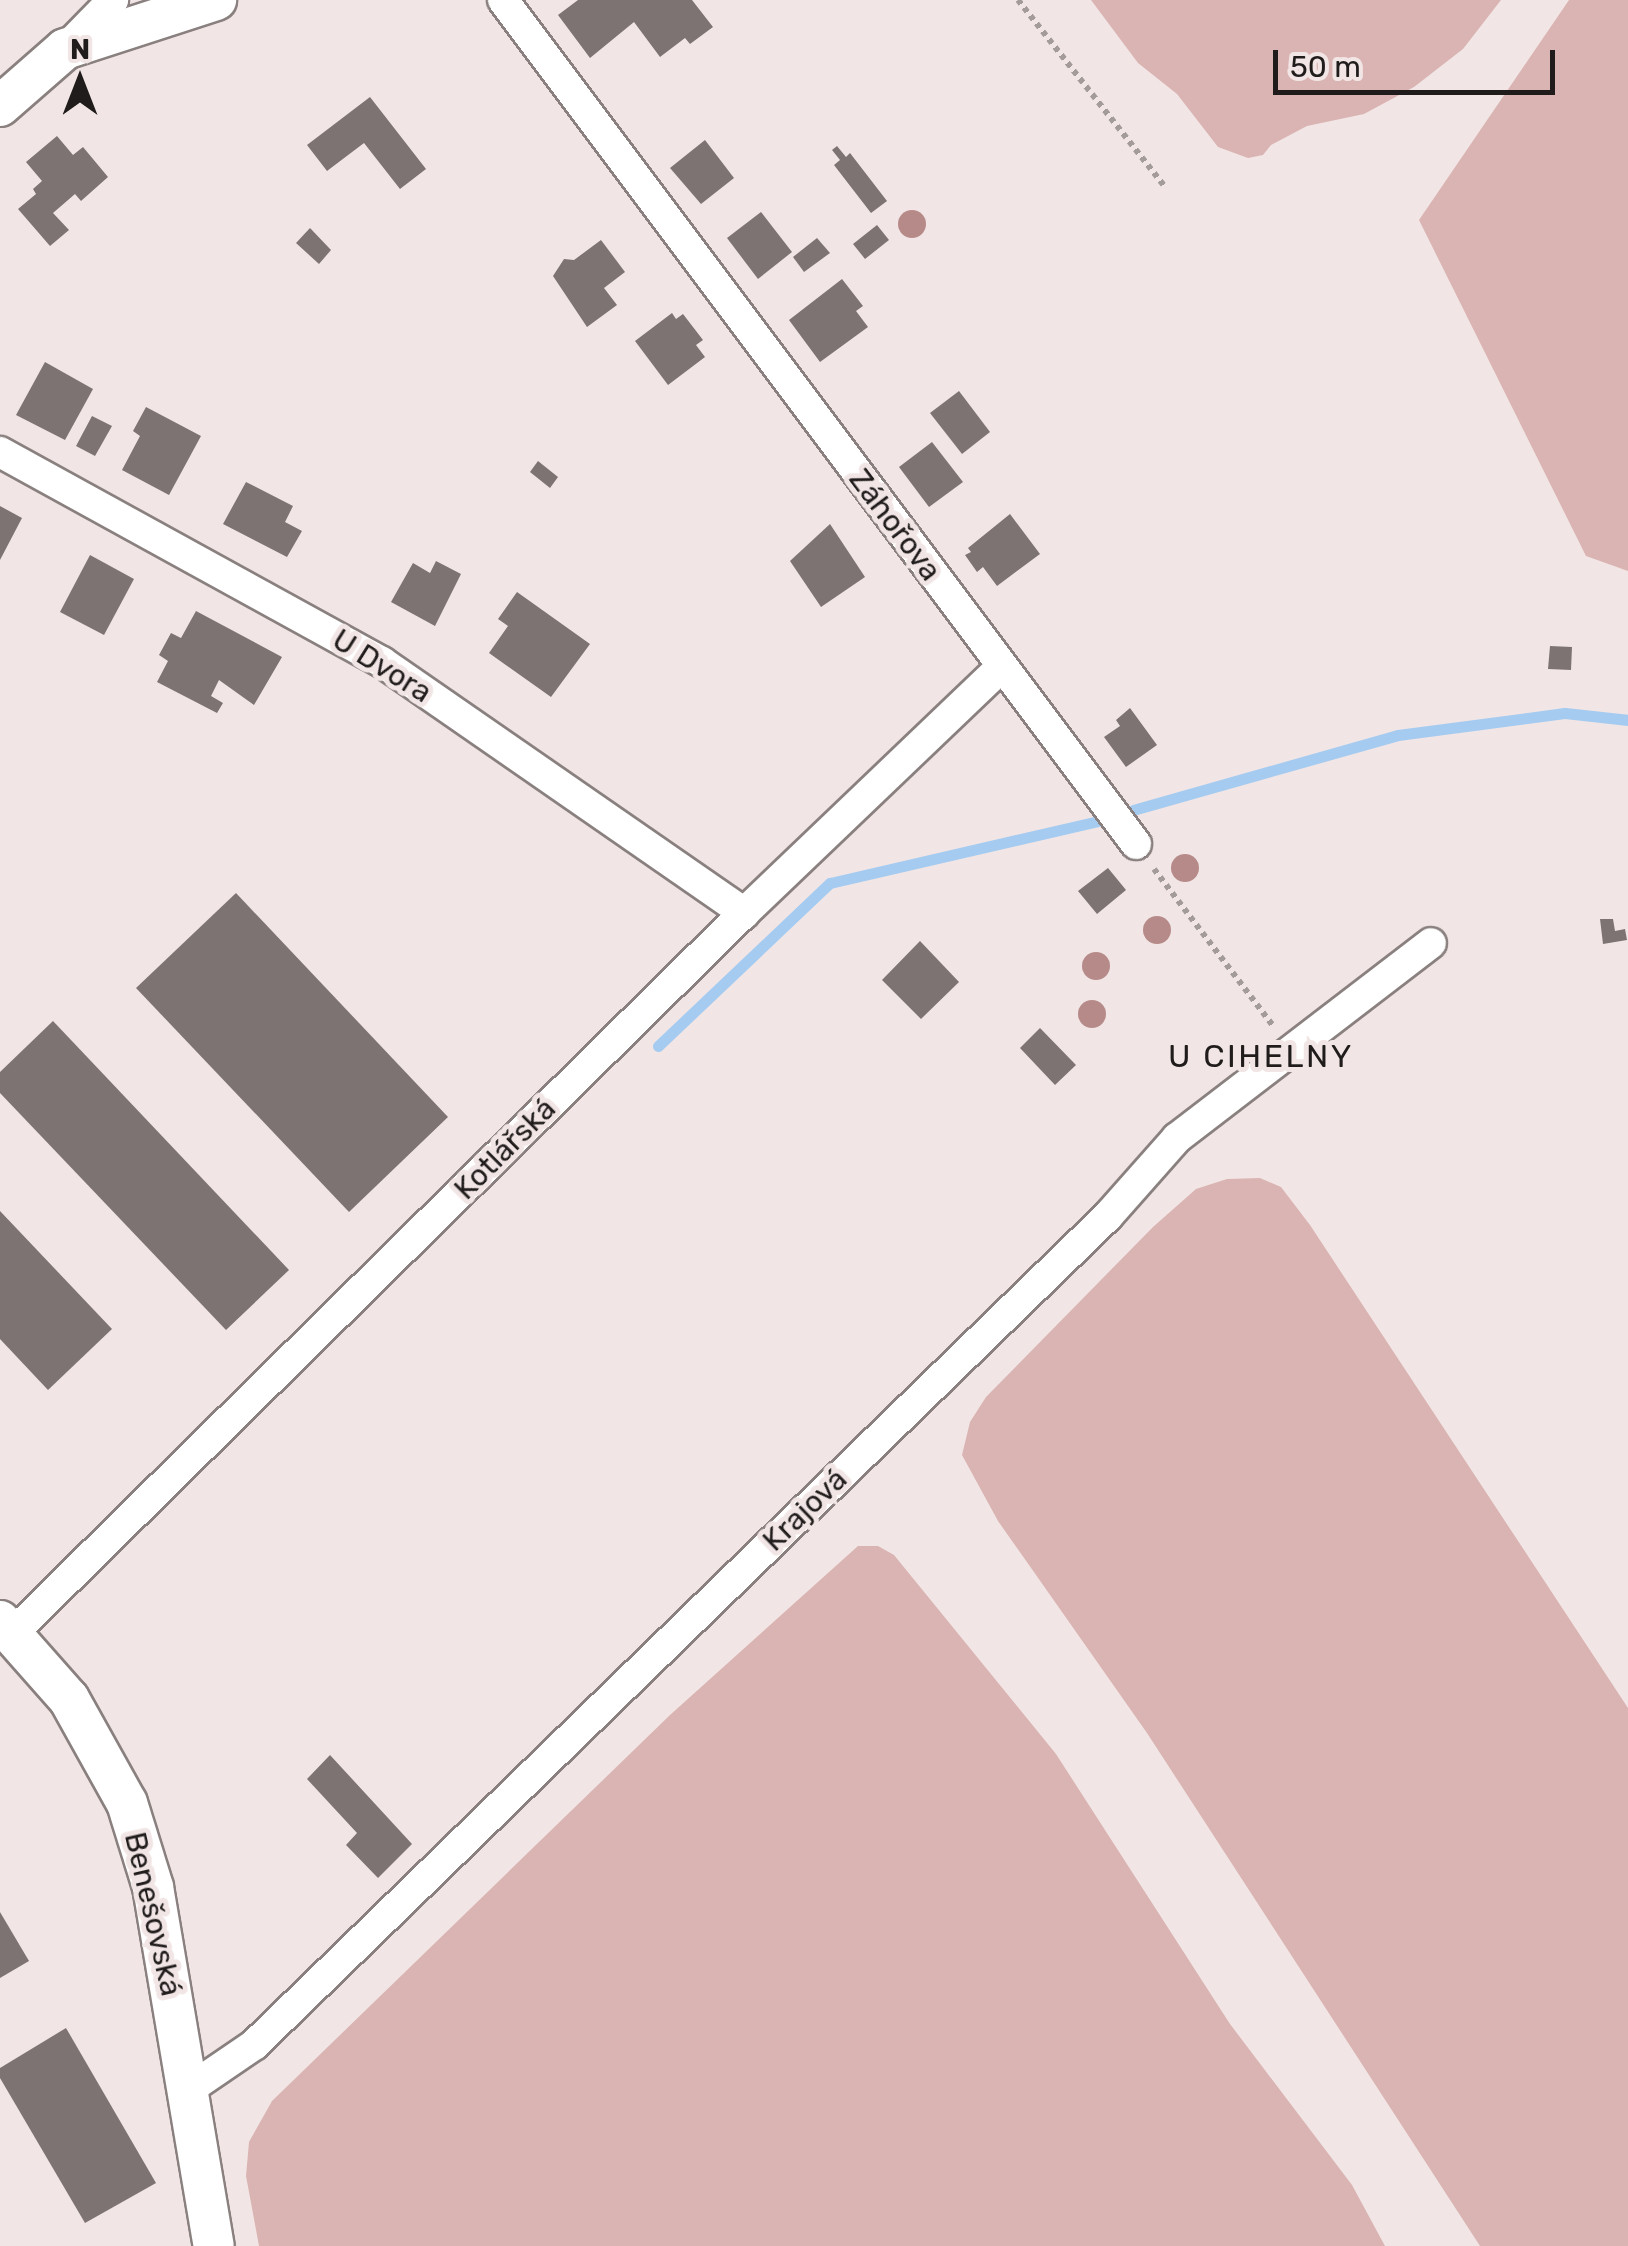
<!DOCTYPE html>
<meta charset="utf-8">
<style>
body{margin:0}
#map{position:relative;width:1628px;height:2246px;overflow:hidden;background:#f1e6e5;font-family:Rubik,sans-serif}
div>[style]{position:absolute}
[style*='--x']{left:calc(var(--x)*1px);top:calc(var(--y)*1px);width:calc(var(--w)*1px);rotate:calc(var(--a)*1deg)}
.green>*{inset:0;background:#dab4b2}
.stream>*{height:11px;margin:-5.5px;padding:0 5.5px;transform-origin:5.5px;border-radius:5.5px;background:#a5cbf1}
.building>*{inset:0;background:#7d7373}
.path>*{height:6px;margin-top:-3px;transform-origin:0;background:repeating-linear-gradient(90deg,#a39a9a 0 5px,transparent 0 10px)}
.roads{filter:drop-shadow(2px 0 #89807f) drop-shadow(-2px 0 #89807f) drop-shadow(0 2px #89807f) drop-shadow(0 -2px #89807f)}
.street>*{height:30px;margin:-15px;padding:0 15px;transform-origin:15px;border-radius:15px;background:#fff}
.secondary>*{height:40px;margin:-20px;padding:0 20px;transform-origin:20px;border-radius:20px;background:#fff}
.trees>*{width:28px;height:28px;margin:-14px;border-radius:50%;background:#b68a89}
span{translate:-50% -50%;white-space:nowrap;text-align:center;line-height:1.15;-webkit-text-stroke:10px #f1e6e5;paint-order:stroke}
.street-label{font-size:30px;color:#201c1c}
.neighbourhood-label{font-size:32px;color:#201c1c;letter-spacing:2.5px}
.north{position:absolute;left:30px;top:30px;width:100px;height:100px;-webkit-text-stroke:8px #f1e6e5;paint-order:stroke;rotate:0deg;font-size:28px;font-weight:700;line-height:40px;text-align:center;color:#201c1c}
.north::after{content:'';display:block;margin:auto;width:35px;height:45px;background:#201c1c;clip-path:polygon(50% 0,100% 100%,50% 72%,0 100%)}
.scale{position:absolute;left:1273px;top:50px;width:282px;height:45px;box-sizing:border-box;border:5px solid #201c1c;border-top:0;padding-left:12px;font-size:30px;line-height:35px;white-space:nowrap;color:#201c1c;-webkit-text-stroke:8px #f1e6e5;paint-order:stroke}
</style>
<div id="map">
<div class="green">
<div style="clip-path:polygon(1091px 0,1501px 0,1463px 49px,1414px 87px,1364px 114px,1307px 126px,1271px 145px,1263px 155px,1248px 158px,1218px 147px,1177px 94px,1138px 63px)"></div>
<div style="clip-path:polygon(1569px 0,1628px 0,1628px 571px,1586px 556px,1419px 220px)"></div>
<div style="clip-path:polygon(1260px 1178px,1281px 1187px,1310px 1225px,1628px 1708px,1628px 2246px,1480px 2246px,1147px 1733px,998px 1521px,962px 1455px,970px 1422px,986px 1397px,1153px 1227px,1196px 1189px,1227px 1179px)"></div>
<div style="clip-path:polygon(858px 1546px,878px 1546px,894px 1555px,1056px 1754px,1230px 2024px,1352px 2185px,1385px 2246px,259px 2246px,246px 2176px,249px 2142px,272px 2101px,670px 1715px)"></div>
</div>
<div class="stream">
<div style="--x:1133;--y:810;--w:275;--a:-15.8"></div>
<div style="--x:1398;--y:735;--w:168;--a:-7.5"></div>
<div style="--x:1565;--y:713;--w:63;--a:6.3"></div>
<div style="--x:658;--y:1046;--w:237;--a:-43.5"></div>
<div style="--x:830;--y:883;--w:280;--a:-13"></div>
</div>
<div class="building">
<div style="clip-path:polygon(578px 0,692px 0,713px 27px,690px 44px,685px 38px,660px 57px,634px 22px,590px 58px,558px 15px)"></div>
<div style="clip-path:polygon(370px 97px,426px 169px,400px 189px,364px 143px,327px 171px,307px 145px)"></div>
<div style="clip-path:polygon(57px 136px,73px 155px,83px 147px,108px 177px,81px 201px,75px 194px,53px 213px,69px 230px,50px 246px,18px 209px,36px 194px,33px 189px,42px 181px,26px 162px)"></div>
<div style="clip-path:polygon(705px 140px,734px 178px,701px 204px,670px 168px)"></div>
<div style="clip-path:polygon(837px 146px,846px 157px,850px 153px,887px 201px,871px 213px,834px 165px,840px 160px,832px 150px)"></div>
<div style="clip-path:polygon(761px 212px,792px 252px,758px 279px,727px 238px)"></div>
<div style="clip-path:polygon(877px 225px,889px 240px,865px 259px,853px 244px)"></div>
<div style="clip-path:polygon(310px 228px,331px 250px,319px 264px,296px 243px)"></div>
<div style="clip-path:polygon(817px 238px,830px 253px,804px 272px,793px 257px)"></div>
<div style="clip-path:polygon(601px 240px,625px 272px,604px 288px,617px 305px,587px 327px,553px 276px,564px 259px,574px 260px)"></div>
<div style="clip-path:polygon(842px 279px,863px 306px,856px 311px,868px 327px,820px 362px,789px 320px)"></div>
<div style="clip-path:polygon(672px 313px,676px 319px,683px 314px,703px 340px,696px 345px,705px 357px,668px 385px,635px 341px)"></div>
<div style="clip-path:polygon(45px 362px,93px 389px,65px 440px,16px 415px)"></div>
<div style="clip-path:polygon(959px 391px,990px 432px,962px 454px,930px 413px)"></div>
<div style="clip-path:polygon(146px 407px,201px 436px,169px 495px,122px 470px,140px 436px,133px 431px)"></div>
<div style="clip-path:polygon(92px 416px,112px 426px,95px 456px,76px 446px)"></div>
<div style="clip-path:polygon(932px 442px,963px 482px,929px 507px,899px 467px)"></div>
<div style="clip-path:polygon(538px 461px,558px 477px,550px 488px,530px 472px)"></div>
<div style="clip-path:polygon(246px 482px,293px 506px,285px 522px,302px 531px,287px 557px,223px 524px)"></div>
<div style="clip-path:polygon(0 506px,22px 518px,0 560px)"></div>
<div style="clip-path:polygon(1010px 514px,1040px 554px,997px 586px,983px 567px,977px 572px,965px 555px,971px 552px,968px 548px)"></div>
<div style="clip-path:polygon(830px 524px,865px 577px,821px 607px,790px 561px)"></div>
<div style="clip-path:polygon(90px 555px,134px 579px,104px 635px,60px 612px)"></div>
<div style="clip-path:polygon(436px 561px,461px 574px,435px 626px,391px 602px,413px 563px,430px 573px)"></div>
<div style="clip-path:polygon(517px 592px,590px 644px,551px 697px,489px 653px,508px 626px,498px 619px)"></div>
<div style="clip-path:polygon(196px 611px,282px 657px,254px 705px,219px 680px,211px 696px,223px 703px,217px 713px,157px 682px,168px 661px,159px 655px,171px 633px,181px 638px)"></div>
<div style="clip-path:polygon(1550px 646px,1572px 647px,1571px 670px,1548px 669px)"></div>
<div style="clip-path:polygon(1130px 708px,1157px 745px,1126px 767px,1104px 737px,1120px 726px,1116px 720px)"></div>
<div style="clip-path:polygon(1108px 868px,1126px 890px,1097px 914px,1078px 891px)"></div>
<div style="clip-path:polygon(236px 893px,448px 1117px,349px 1212px,136px 988px)"></div>
<div style="clip-path:polygon(1600px 919px,1613px 919px,1615px 931px,1625px 929px,1627px 940px,1603px 944px)"></div>
<div style="clip-path:polygon(920px 941px,959px 982px,921px 1019px,882px 980px)"></div>
<div style="clip-path:polygon(53px 1021px,289px 1270px,226px 1330px,0 1093px,0 1072px)"></div>
<div style="clip-path:polygon(1040px 1028px,1076px 1065px,1055px 1085px,1020px 1048px)"></div>
<div style="clip-path:polygon(0 1211px,112px 1329px,48px 1390px,0 1339px)"></div>
<div style="clip-path:polygon(330px 1755px,412px 1844px,378px 1878px,346px 1845px,357px 1833px,307px 1779px)"></div>
<div style="clip-path:polygon(0 1912px,29px 1961px,0 1978px)"></div>
<div style="clip-path:polygon(66px 2028px,156px 2183px,85px 2223px,0 2078px,0 2068px)"></div>
</div>
<div class="path">
<div style="--x:1018;--y:0;--w:238;--a:51.8"></div>
<div style="--x:1154;--y:869;--w:197;--a:52.8"></div>
</div>
<div class="roads">
<div class="street">
<div style="--x:503;--y:0;--w:1055;--a:53.13"></div>
<div style="--x:67;--y:47;--w:66;--a:-45.6"></div>
<div style="--x:0;--y:452;--w:436;--a:28.8"></div>
<div style="--x:382;--y:662;--w:441;--a:34.7"></div>
<div style="--x:13;--y:1633;--w:1026;--a:-44.57"></div>
<div style="--x:744;--y:913;--w:356;--a:-43.7"></div>
<div style="--x:188;--y:2090;--w:80;--a:-34.3"></div>
<div style="--x:254;--y:2045;--w:1190;--a:-44.15"></div>
<div style="--x:1108;--y:1216;--w:104;--a:-48.5"></div>
<div style="--x:1177;--y:1138;--w:320;--a:-37.5"></div>
</div>
<div class="secondary">
<div style="--x:0;--y:106;--w:86;--a:-41.2"></div>
<div style="--x:65;--y:49;--w:159;--a:-18"></div>
<div style="--x:0;--y:1621;--w:104;--a:48.5"></div>
<div style="--x:69;--y:1699;--w:119;--a:60.9"></div>
<div style="--x:127;--y:1803;--w:88;--a:72.8"></div>
<div style="--x:153;--y:1887;--w:364;--a:80.4"></div>
</div>
</div>
<div class="trees">
<div style="left:912px;top:224px"></div>
<div style="left:1185px;top:868px"></div>
<div style="left:1157px;top:930px"></div>
<div style="left:1096px;top:966px"></div>
<div style="left:1092px;top:1014px"></div>
</div>
<div class="street-label">
<span style="left:895px;top:525px;rotate:53deg">Záhořova</span>
<span style="left:382px;top:666px;rotate:32deg">U Dvora</span>
<span style="left:505px;top:1149px;rotate:-45deg">Kotlářská</span>
<span style="left:805px;top:1510px;rotate:-44deg">Krajová</span>
<span style="left:153px;top:1914px;rotate:77deg">Benešovská</span>
</div>
<div class="neighbourhood-label">
<span style="left:1261px;top:1056px">U CIHELNY</span>
</div>
<div class="north">N</div>
<div class="scale">50 m</div>
</div>
